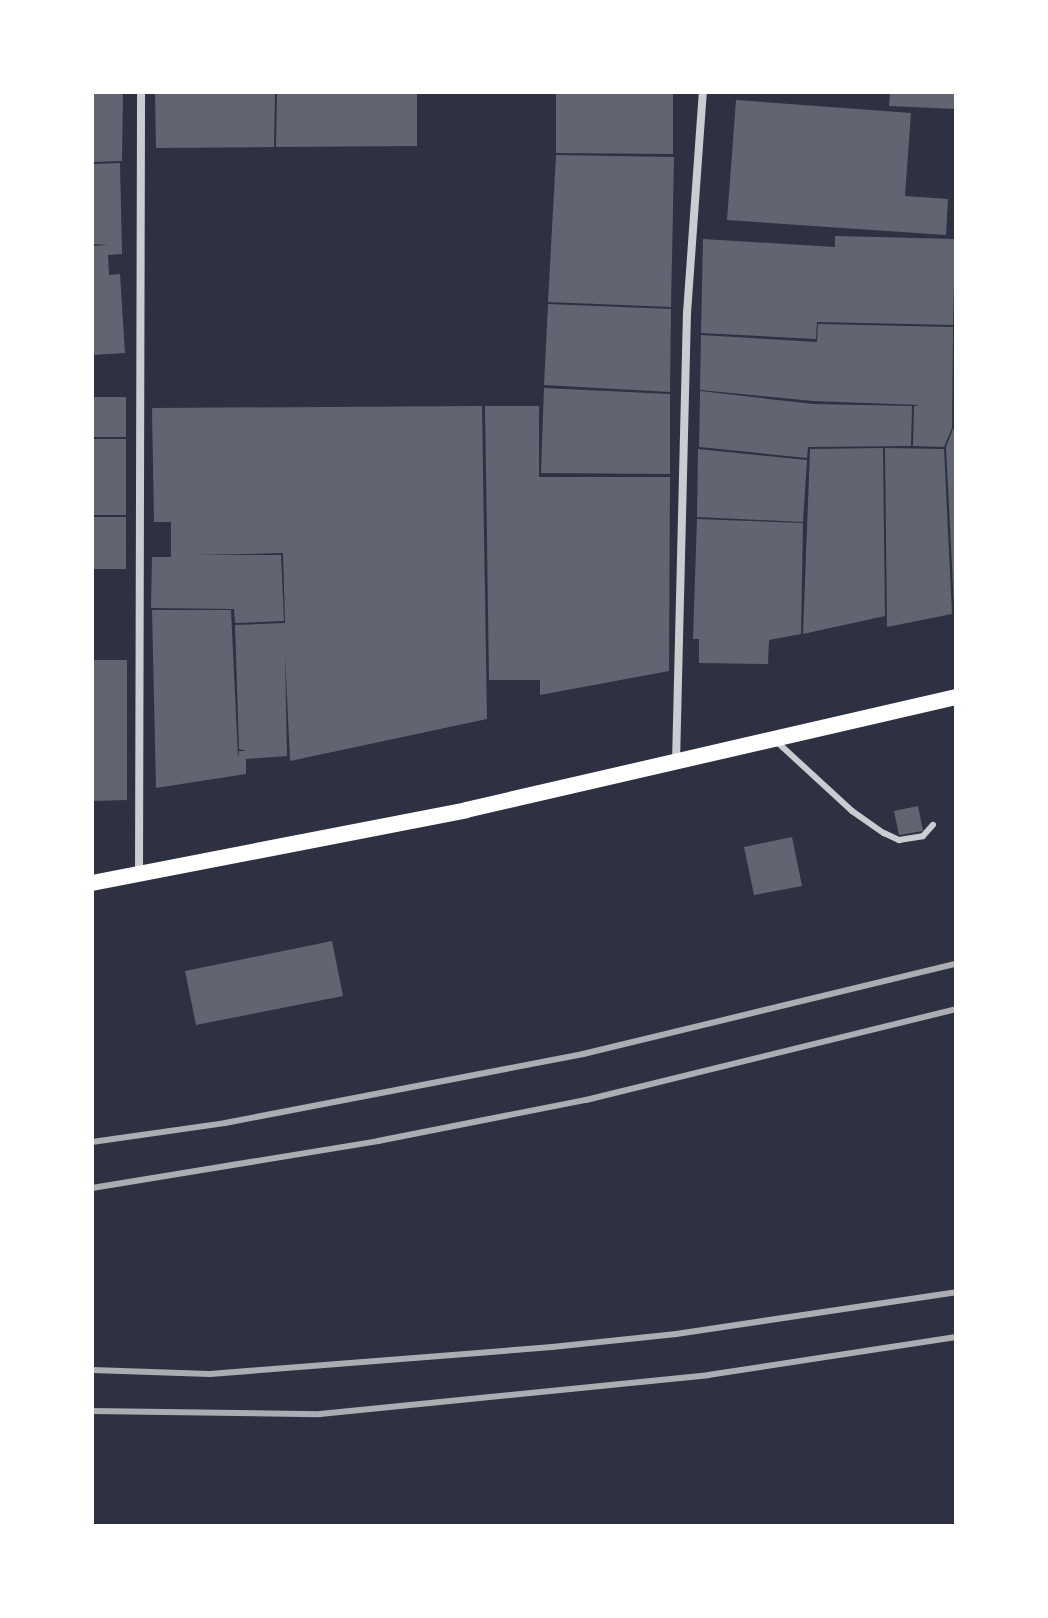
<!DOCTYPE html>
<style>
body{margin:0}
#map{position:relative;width:1048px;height:1618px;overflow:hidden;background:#2d3142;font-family:"IBM Plex Sans",sans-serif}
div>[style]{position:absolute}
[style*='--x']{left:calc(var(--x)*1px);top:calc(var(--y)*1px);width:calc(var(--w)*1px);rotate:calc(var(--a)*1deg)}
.building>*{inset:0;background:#626471}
.service>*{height:6px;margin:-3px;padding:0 3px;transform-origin:3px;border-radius:3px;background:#caccd0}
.minor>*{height:8px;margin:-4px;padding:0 4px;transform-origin:4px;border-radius:4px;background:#caccd0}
.secondary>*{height:16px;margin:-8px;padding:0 8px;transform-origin:8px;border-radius:8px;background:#fff}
.rail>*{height:6px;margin:-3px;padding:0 3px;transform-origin:3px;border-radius:3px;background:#abadb3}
span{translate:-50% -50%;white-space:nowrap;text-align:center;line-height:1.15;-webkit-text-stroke:6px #fff;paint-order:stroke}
.frame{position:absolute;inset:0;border:94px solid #fff;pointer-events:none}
</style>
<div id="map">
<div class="building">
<div style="clip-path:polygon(92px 92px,123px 92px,122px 161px,92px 162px)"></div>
<div style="clip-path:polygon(155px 92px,275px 92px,274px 147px,156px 148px)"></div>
<div style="clip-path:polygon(277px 92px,417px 92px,417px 146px,276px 147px)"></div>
<div style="clip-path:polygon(556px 92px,673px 92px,673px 154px,556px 153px)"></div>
<div style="clip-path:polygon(890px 92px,956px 92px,956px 109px,889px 106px)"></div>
<div style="clip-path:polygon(736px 100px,911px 113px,905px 196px,948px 199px,946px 235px,727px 220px)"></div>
<div style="clip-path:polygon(556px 155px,674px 157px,671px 307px,548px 302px)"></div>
<div style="clip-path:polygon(120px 163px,122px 254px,108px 255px,109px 275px,120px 274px,125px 353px,92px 355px,92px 246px,108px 245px,92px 244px,92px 164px)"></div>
<div style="clip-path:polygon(835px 236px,955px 239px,953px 325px,817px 322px,816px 339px,701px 333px,703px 239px,835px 247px)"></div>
<div style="clip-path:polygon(548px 304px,671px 309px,670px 392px,544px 385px)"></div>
<div style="clip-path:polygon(818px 324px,953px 327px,952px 428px,944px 447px,913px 446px,914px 406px,920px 405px,813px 401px,700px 390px,701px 335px,817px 342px)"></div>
<div style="clip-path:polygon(544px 388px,670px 394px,670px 474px,541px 473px)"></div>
<div style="clip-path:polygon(700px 391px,813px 404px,912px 406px,911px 446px,808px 447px,807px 458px,699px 447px)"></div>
<div style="clip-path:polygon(92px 397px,126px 397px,126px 437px,92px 437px)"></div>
<div style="clip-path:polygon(482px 406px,487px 719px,290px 761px,285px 654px,287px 756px,246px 759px,246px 774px,156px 788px,152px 610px,231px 610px,238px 757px,239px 751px,246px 751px,239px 749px,235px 625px,285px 623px,283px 553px,197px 555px,281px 555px,284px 621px,235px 623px,234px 609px,151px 608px,152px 557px,171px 557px,171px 522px,154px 522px,152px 408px)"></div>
<div style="clip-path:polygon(485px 406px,539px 406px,539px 477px,670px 477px,669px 671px,540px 695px,540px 680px,489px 680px)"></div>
<div style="clip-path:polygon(953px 429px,956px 429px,954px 605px,946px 447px)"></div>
<div style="clip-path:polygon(92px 439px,126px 439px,126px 515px,92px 515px)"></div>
<div style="clip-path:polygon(883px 448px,885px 616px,803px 634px,810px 449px)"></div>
<div style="clip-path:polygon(885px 448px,944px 449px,952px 614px,887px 627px)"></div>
<div style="clip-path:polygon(698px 449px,807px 460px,803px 522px,697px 517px)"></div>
<div style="clip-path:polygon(92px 517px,126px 517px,126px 569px,92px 569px)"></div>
<div style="clip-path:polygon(697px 519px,803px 523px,801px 634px,769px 640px,768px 664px,699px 663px,699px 639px,693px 639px)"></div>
<div style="clip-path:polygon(92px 660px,127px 660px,127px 800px,92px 801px)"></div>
<div style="clip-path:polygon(918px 806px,923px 831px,899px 835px,894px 811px)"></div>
<div style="clip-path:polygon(792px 837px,802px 886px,754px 895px,744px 847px)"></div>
<div style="clip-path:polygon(332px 941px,343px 996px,196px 1025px,185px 971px)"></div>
</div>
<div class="service">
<div style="--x:777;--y:742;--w:102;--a:42.6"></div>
<div style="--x:852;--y:811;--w:39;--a:35"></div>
<div style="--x:884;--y:833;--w:17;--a:25"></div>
<div style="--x:899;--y:840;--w:24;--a:-9"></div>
<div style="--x:923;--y:836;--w:15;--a:-48"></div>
</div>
<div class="minor">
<div style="--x:676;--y:762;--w:449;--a:-88.6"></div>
<div style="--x:687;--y:313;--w:222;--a:-85.9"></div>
<div style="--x:139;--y:874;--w:782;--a:-89.85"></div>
</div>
<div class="secondary">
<div style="--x:92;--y:883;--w:381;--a:-11"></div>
<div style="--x:466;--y:810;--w:503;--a:-12.99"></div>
</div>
<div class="rail">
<div style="--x:92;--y:1142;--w:134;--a:-8.1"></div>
<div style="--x:225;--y:1123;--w:365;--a:-10.9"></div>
<div style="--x:583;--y:1054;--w:384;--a:-13.6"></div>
<div style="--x:92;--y:1188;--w:290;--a:-9.3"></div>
<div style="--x:378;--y:1141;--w:212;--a:-11.2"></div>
<div style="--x:586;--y:1100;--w:381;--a:-13.8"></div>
<div style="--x:92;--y:1370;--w:118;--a:1.9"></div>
<div style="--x:210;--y:1374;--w:343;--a:-4.5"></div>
<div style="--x:552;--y:1347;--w:125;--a:-6"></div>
<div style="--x:676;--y:1334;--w:283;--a:-8.5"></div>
<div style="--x:92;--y:1411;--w:228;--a:0.8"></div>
<div style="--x:320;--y:1414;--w:390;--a:-5.7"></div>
<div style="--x:708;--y:1375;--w:251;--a:-8.7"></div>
</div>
<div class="frame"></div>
</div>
